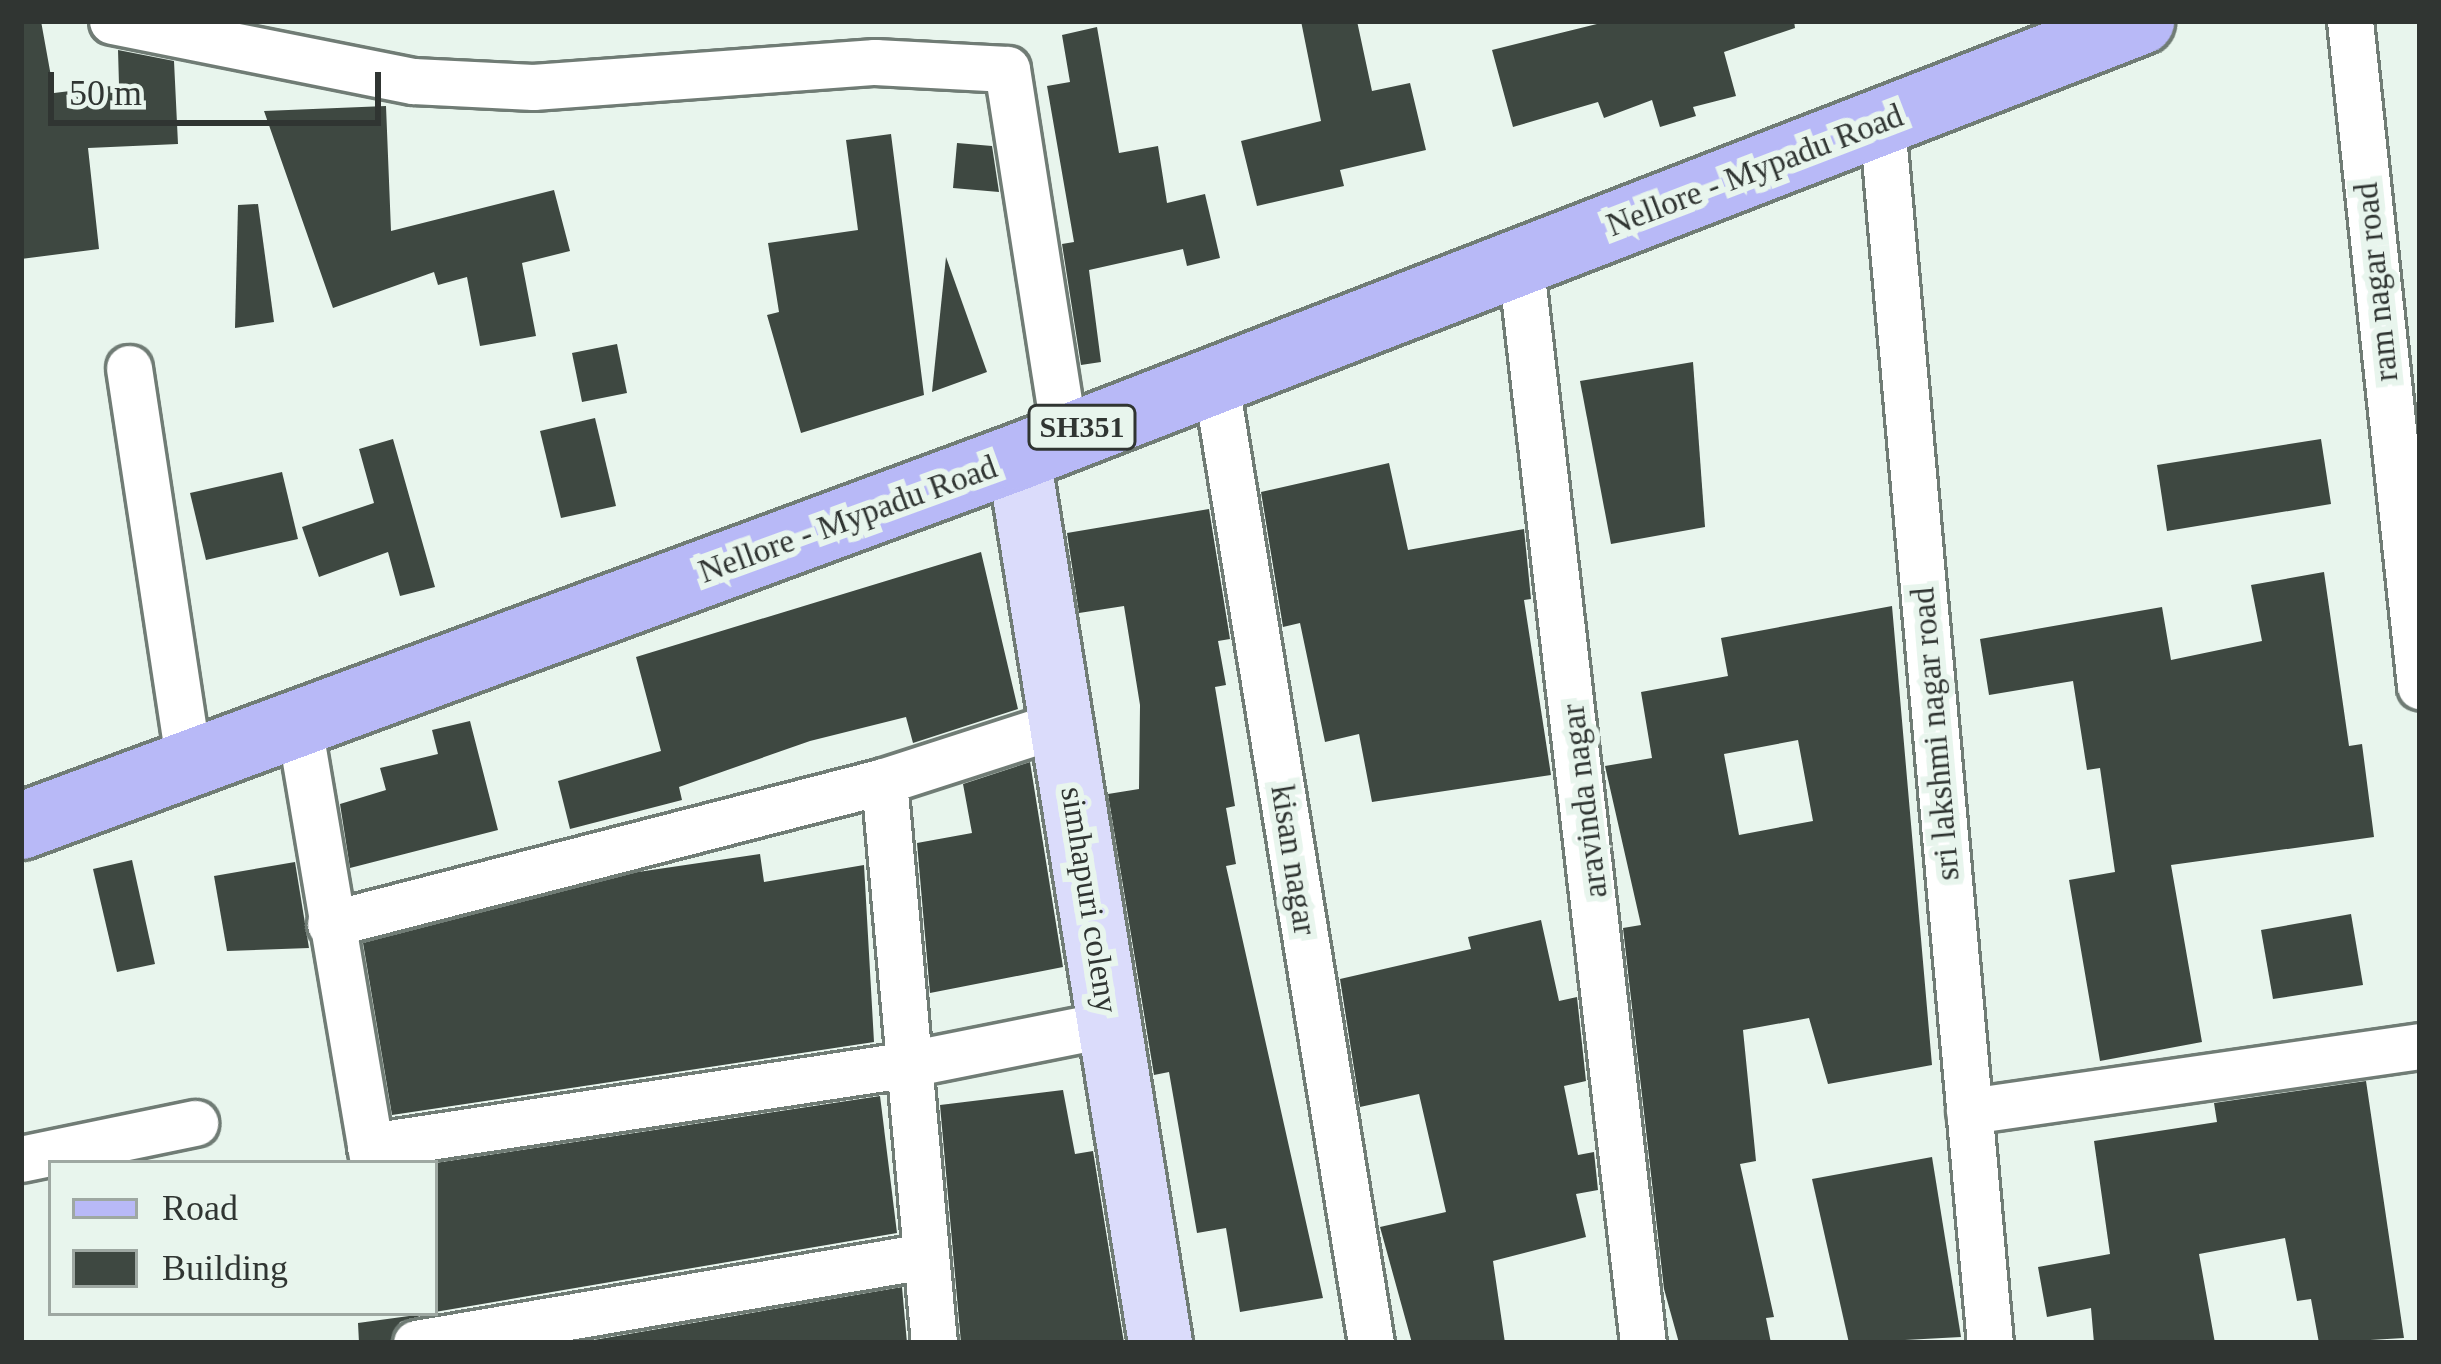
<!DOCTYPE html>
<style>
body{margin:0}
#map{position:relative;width:2441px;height:1364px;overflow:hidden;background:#e8f5ed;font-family:Georgia,serif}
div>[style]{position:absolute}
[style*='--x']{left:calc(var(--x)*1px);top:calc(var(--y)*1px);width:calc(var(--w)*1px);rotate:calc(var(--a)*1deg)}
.building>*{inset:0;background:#3e4841}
.roads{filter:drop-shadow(3px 0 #707c75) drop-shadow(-3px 0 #707c75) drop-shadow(0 3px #707c75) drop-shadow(0 -3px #707c75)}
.street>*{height:45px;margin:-22.5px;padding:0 22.5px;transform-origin:22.5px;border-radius:22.5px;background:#fff}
.secondary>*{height:63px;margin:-31.5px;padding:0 31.5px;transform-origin:31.5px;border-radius:31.5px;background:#dbdcfb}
.primary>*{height:66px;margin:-33px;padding:0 33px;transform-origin:33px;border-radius:33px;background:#b8b9f7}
span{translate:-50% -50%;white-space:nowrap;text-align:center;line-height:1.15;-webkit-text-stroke:12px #e8f5ed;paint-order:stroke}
.shield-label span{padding:3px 9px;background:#e8f5ed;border:3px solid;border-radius:9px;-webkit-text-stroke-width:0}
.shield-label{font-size:30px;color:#303532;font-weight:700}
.street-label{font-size:33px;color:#303532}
.frame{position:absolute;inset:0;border:24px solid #303532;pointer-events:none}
.legend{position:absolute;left:48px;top:1160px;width:390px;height:156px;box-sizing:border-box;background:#e8f5ed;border:3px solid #9ea8a2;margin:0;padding:15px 21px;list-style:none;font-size:36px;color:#303532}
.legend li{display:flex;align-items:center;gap:24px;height:60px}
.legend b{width:60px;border:3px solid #9ea8a2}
.scale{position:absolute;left:48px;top:72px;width:333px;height:54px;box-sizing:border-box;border:6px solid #303532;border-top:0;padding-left:15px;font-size:36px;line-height:42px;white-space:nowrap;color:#303532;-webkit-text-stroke:9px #e8f5ed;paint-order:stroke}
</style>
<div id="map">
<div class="building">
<div style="clip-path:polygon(21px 21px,41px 21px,54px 93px,119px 85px,118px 50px,174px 61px,178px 144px,88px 148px,99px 249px,21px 259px)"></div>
<div style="clip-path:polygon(1301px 21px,1357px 21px,1372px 91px,1410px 83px,1426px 150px,1340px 170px,1344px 186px,1257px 206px,1241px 141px,1321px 121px)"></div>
<div style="clip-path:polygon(1609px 21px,1794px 21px,1795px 28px,1724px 52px,1736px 96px,1693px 107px,1696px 116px,1660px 127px,1652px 100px,1604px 118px,1598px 102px,1513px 127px,1492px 50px)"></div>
<div style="clip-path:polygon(1097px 27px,1119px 153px,1158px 146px,1167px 203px,1205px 194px,1220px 258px,1187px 266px,1183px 249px,1089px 270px,1101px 362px,1081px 365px,1062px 244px,1074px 242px,1047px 86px,1070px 82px,1062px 35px)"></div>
<div style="clip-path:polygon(386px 106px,391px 231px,554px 190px,570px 251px,522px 263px,536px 336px,480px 346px,467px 277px,438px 285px,434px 272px,333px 308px,264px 111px)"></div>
<div style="clip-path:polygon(891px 134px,924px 395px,801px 433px,767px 315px,779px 312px,768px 243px,858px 230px,846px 140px)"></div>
<div style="clip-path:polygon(957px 143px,992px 146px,999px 192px,953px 188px)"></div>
<div style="clip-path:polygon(258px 204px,274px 322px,235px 328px,238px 205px)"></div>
<div style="clip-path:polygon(946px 257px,987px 372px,932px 392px)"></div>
<div style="clip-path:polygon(617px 344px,627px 393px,582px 402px,572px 353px)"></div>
<div style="clip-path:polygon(1693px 362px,1705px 527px,1611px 544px,1580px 381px)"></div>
<div style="clip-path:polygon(595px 418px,616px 506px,561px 518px,540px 431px)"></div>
<div style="clip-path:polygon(393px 439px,435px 587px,400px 596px,388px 552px,319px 577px,302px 527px,374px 503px,359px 449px)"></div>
<div style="clip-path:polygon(2321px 439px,2331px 504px,2167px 531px,2157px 465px)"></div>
<div style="clip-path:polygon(1389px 463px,1408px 550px,1524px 529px,1531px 599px,1524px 600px,1551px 775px,1372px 802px,1359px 734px,1325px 742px,1300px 623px,1283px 627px,1261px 492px)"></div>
<div style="clip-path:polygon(282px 472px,298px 539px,206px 560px,190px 493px)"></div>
<div style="clip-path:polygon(1209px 509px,1230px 639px,1218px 641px,1226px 685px,1215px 687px,1235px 806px,1226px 808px,1236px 864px,1226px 866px,1323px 1298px,1240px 1312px,1226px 1228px,1197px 1233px,1169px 1072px,1154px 1075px,1108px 794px,1139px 789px,1140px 705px,1124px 606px,1079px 613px,1067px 533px)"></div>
<div style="clip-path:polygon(981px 552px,1018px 709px,913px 743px,906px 717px,810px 741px,679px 787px,682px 800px,570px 829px,558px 781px,661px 751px,636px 657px)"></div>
<div style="clip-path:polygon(2324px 572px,2349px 746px,2362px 744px,2374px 837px,2171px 865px,2202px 1042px,2100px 1061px,2069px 880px,2115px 872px,2100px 768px,2087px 770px,2073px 681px,1989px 695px,1980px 639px,2162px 607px,2171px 660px,2262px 641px,2251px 585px)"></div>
<div style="clip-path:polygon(evenodd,1892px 606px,1932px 1065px,1828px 1084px,1809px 1018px,1743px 1030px,1756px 1161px,1740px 1164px,1774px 1317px,1766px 1318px,1771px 1343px,1679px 1343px,1664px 1289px,1623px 928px,1641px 925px,1605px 766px,1652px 758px,1641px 692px,1728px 676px,1721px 638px,1892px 606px,1798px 740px,1813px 821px,1739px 835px,1724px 754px,1798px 740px)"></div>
<div style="clip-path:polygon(470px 721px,498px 830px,350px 868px,340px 804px,386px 790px,380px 768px,438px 754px,432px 730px)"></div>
<div style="clip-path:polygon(1030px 762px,1063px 967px,930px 993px,917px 843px,972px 833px,963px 784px)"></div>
<div style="clip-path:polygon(760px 854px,764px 882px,864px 865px,874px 1042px,392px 1115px,363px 943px,638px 872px)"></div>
<div style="clip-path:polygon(132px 860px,155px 964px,117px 972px,93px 869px)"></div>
<div style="clip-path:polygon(295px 862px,309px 948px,227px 951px,214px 876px)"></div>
<div style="clip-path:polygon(2351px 914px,2363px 985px,2273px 999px,2261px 930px)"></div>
<div style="clip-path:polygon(1541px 920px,1559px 1001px,1577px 997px,1586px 1081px,1564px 1086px,1578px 1155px,1594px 1152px,1598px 1190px,1576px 1194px,1586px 1237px,1493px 1261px,1505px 1343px,1412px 1343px,1380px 1227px,1446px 1212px,1419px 1094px,1360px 1107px,1340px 979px,1471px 949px,1468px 937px)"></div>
<div style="clip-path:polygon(2366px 1081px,2404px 1338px,2319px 1343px,2311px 1299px,2297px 1301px,2285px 1238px,2199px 1254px,2215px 1343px,2094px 1343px,2091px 1308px,2047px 1317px,2038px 1267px,2110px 1254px,2094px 1141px,2217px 1122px,2214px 1103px)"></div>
<div style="clip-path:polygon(1063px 1090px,1075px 1154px,1093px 1151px,1124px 1343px,961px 1343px,940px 1105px)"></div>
<div style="clip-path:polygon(880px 1096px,897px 1233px,435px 1312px,435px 1163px)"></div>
<div style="clip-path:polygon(1932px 1157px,1961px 1337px,1849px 1343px,1812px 1179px)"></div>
<div style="clip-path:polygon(902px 1287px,907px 1343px,576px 1343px)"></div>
<div style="clip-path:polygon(431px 1313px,400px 1322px,390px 1343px,359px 1343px,358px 1323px)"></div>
</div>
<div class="roads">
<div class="street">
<div style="--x:112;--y:21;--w:307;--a:11.3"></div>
<div style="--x:413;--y:81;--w:120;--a:2.9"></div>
<div style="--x:533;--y:87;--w:343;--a:-4.2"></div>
<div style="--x:875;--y:62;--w:132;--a:3"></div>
<div style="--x:1007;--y:69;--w:369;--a:81.1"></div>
<div style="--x:2350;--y:21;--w:669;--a:83.99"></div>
<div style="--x:1882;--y:124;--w:1224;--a:84.94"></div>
<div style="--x:1520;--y:259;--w:1091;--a:83.53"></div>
<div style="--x:129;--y:368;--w:408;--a:81.4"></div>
<div style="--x:1215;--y:378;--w:978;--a:80.82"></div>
<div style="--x:299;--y:725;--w:444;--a:80.4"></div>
<div style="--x:884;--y:781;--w:564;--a:84.92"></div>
<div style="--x:330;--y:924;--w:572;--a:-14.47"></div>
<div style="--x:884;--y:781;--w:186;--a:-17.9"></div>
<div style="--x:1969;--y:1111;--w:456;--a:-8.2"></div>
<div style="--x:370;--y:1146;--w:540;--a:-8.63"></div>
<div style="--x:904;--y:1065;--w:209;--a:-11.3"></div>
<div style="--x:21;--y:1159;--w:178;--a:-11.7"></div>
<div style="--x:416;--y:1343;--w:516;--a:-9.7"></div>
</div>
<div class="secondary">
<div style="--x:1018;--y:457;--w:897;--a:80.89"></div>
</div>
<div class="primary">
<div style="--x:21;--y:826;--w:1063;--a:-20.31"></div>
<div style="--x:1018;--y:457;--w:1205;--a:-21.22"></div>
</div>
</div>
<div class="shield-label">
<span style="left:1082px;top:427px">SH351</span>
</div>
<div class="street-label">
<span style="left:1755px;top:171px;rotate:-21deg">Nellore - Mypadu Road</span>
<span style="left:2377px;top:282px;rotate:-96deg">ram nagar road</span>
<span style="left:848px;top:520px;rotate:-20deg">Nellore - Mypadu Road</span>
<span style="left:1936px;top:734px;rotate:-95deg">sri lakshmi nagar road</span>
<span style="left:1585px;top:801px;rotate:-97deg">aravinda nagar</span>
<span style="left:1293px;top:860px;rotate:81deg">kisan nagar</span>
<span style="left:1089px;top:900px;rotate:81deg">simhapuri coleny</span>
</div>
<div class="frame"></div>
<ul class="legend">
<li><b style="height:15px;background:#b8b9f7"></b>Road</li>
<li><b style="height:33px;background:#3e4841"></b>Building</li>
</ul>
<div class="scale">50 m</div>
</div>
